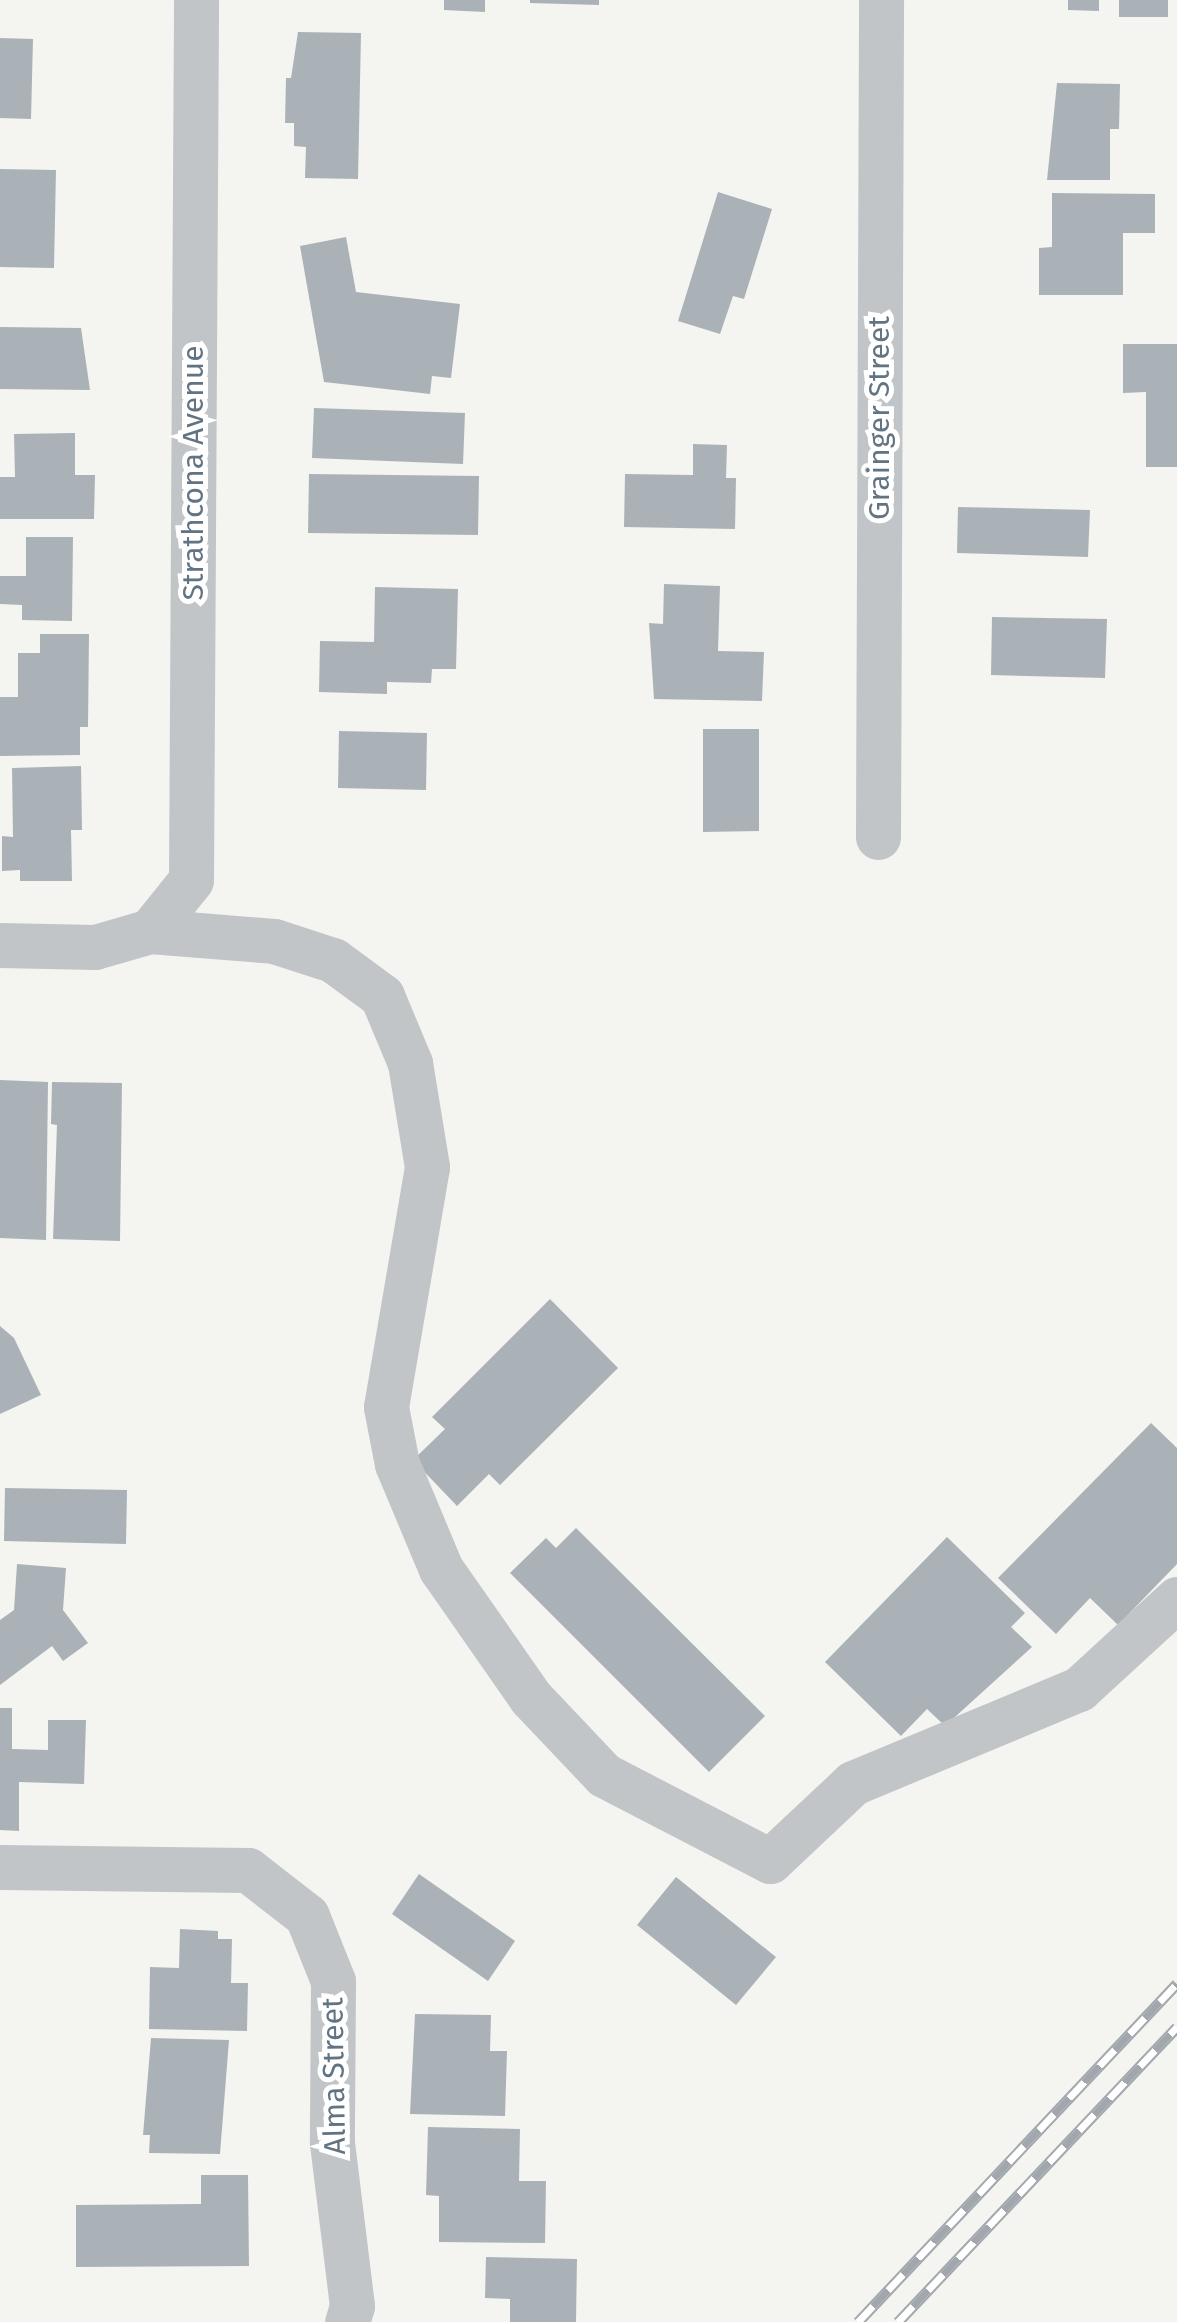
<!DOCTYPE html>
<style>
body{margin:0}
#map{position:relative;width:1177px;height:2322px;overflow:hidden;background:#f4f4f0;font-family:"Fira Sans",sans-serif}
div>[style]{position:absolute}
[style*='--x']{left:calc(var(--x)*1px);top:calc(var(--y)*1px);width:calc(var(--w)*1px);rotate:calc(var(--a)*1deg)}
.building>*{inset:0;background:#abb2b7}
.minor>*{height:45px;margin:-22.5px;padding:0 22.5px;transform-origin:22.5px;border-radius:22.5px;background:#c1c5c8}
.rail>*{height:11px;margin-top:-5.5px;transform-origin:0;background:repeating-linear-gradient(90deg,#fff 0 22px,#a1a7ad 0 44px);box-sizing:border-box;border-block:2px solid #a1a7ad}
span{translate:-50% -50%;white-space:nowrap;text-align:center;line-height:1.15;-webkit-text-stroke:10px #fff;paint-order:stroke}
.street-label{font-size:30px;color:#627382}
</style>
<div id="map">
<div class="building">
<div style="clip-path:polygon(444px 0,485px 0,485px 12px,444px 10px)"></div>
<div style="clip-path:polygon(530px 0,599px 0,599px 5px,530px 3px)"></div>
<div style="clip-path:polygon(1068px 0,1099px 0,1099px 11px,1068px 10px)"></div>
<div style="clip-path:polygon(1119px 0,1168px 0,1168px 17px,1119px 17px)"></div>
<div style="clip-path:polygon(298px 32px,361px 33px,358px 179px,305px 178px,306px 147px,294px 146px,294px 123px,285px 123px,286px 78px,291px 78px)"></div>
<div style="clip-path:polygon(0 38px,33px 39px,31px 119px,0 118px)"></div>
<div style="clip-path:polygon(1057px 83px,1120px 84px,1119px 129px,1110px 129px,1110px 180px,1047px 180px)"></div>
<div style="clip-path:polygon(0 169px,56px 170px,54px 268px,0 267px)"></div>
<div style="clip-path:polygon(718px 192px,772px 209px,744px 299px,733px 296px,720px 334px,678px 321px)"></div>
<div style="clip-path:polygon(1052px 193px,1155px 194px,1155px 233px,1123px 233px,1123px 295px,1039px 295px,1039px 248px,1052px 247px)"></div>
<div style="clip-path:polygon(346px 237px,356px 292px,460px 304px,451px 378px,432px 376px,430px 394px,324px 382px,300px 246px)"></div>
<div style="clip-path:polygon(0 327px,81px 328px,90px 390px,0 389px)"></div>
<div style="clip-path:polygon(1123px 344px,1177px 344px,1177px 467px,1146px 467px,1146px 392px,1123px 393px)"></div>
<div style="clip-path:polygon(314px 408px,465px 413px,463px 464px,312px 458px)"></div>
<div style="clip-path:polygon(75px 433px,75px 475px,95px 475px,94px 519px,0 519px,0 477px,15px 477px,14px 434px)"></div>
<div style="clip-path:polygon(693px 444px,727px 445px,726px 478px,736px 478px,735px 529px,624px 527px,625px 474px,693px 475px)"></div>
<div style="clip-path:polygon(309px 474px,479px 476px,478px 535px,308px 533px)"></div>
<div style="clip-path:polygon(958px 507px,1090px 510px,1088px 557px,957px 553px)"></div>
<div style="clip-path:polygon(26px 537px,73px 537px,72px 621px,22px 620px,22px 605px,0 604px,0 576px,26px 576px)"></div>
<div style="clip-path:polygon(664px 584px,720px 586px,718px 651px,764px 652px,762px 701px,654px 699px,649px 623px,663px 624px)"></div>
<div style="clip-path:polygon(375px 587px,458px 589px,456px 669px,432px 669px,431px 683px,387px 682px,387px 694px,319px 692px,320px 641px,374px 642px)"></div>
<div style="clip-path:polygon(992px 617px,1107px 619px,1105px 678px,991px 675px)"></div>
<div style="clip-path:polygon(40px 634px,89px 634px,88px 727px,80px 727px,80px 755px,0 756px,0 697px,18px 697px,18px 653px,40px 653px)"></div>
<div style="clip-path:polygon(703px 729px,759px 729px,759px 831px,703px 832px)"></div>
<div style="clip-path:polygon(339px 731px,427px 733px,426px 790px,338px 788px)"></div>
<div style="clip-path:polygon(81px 766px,82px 830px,71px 830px,72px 881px,20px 881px,20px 870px,2px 871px,2px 836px,13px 837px,12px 768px)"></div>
<div style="clip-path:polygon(0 1080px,48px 1082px,46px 1240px,0 1238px)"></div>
<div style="clip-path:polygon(52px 1082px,122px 1083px,120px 1241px,53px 1239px,57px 1125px,51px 1124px)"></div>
<div style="clip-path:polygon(550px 1299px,618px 1368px,500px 1485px,489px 1474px,457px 1506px,413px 1460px,445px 1429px,432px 1417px)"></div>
<div style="clip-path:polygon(0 1326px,14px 1338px,41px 1395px,0 1414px)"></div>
<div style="clip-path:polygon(1151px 1423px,1177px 1448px,1177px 1564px,1118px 1625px,1090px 1598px,1056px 1634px,998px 1578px)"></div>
<div style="clip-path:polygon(5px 1488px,127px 1490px,126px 1544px,4px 1541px)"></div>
<div style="clip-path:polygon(576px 1528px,765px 1716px,709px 1772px,510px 1573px,546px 1538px,556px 1548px)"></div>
<div style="clip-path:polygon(947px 1537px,1025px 1613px,1011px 1627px,1032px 1647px,945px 1726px,927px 1709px,901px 1736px,825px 1662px)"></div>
<div style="clip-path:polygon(17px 1564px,66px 1568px,63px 1610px,88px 1643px,63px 1661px,52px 1646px,0 1685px,0 1620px,14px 1610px)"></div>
<div style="clip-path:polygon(0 1708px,12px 1708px,12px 1749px,48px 1750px,48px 1720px,86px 1720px,84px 1784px,19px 1782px,19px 1831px,0 1830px)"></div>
<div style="clip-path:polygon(419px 1874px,515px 1941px,488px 1981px,392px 1914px)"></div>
<div style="clip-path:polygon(676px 1877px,776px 1957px,736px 2005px,637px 1925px)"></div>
<div style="clip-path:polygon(180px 1929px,218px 1931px,218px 1939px,232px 1939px,231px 1983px,248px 1983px,247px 2031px,149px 2029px,150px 1967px,179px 1968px)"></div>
<div style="clip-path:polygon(415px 2014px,491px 2015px,490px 2051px,507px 2051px,505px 2116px,410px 2114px)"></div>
<div style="clip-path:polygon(151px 2038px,229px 2040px,220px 2154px,149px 2153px,150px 2135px,143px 2135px)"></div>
<div style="clip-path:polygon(428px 2127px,520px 2129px,519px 2181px,546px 2181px,545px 2243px,439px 2242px,439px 2196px,426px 2195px)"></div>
<div style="clip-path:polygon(201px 2175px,248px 2175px,249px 2266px,76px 2267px,76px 2205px,201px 2204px)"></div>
<div style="clip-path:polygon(486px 2257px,577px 2259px,576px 2322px,510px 2322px,510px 2299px,485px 2298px)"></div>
</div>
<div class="minor">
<div style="--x:878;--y:837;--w:837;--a:-89.79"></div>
<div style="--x:150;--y:931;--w:65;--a:-51.2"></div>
<div style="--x:191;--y:880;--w:880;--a:-89.67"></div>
<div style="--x:0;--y:945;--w:95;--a:1.2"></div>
<div style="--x:95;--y:947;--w:57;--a:-16.2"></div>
<div style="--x:150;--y:931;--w:124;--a:4.6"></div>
<div style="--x:274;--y:941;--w:62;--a:17.9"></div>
<div style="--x:333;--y:960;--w:61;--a:36.3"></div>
<div style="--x:382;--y:996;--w:73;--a:67.3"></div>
<div style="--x:410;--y:1063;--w:105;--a:80.7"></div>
<div style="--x:427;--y:1167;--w:243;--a:99.7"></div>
<div style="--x:386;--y:1407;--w:58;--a:79.1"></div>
<div style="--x:397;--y:1464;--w:114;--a:67.3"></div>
<div style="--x:441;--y:1569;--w:157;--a:55.1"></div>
<div style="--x:531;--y:1698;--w:106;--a:46.5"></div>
<div style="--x:604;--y:1775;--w:187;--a:27.4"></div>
<div style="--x:770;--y:1861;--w:114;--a:-43.2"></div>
<div style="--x:853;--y:1783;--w:245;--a:-22.6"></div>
<div style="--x:1079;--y:1689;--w:133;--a:-42.6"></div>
<div style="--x:0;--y:1867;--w:248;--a:0.7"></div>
<div style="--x:248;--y:1870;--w:75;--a:37.9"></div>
<div style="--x:307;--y:1916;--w:70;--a:68.2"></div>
<div style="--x:333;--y:1981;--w:162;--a:90.4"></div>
<div style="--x:332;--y:2143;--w:164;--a:83"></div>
<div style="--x:352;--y:2306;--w:17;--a:107"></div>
</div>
<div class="rail">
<div style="--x:858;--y:2322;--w:465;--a:-46.7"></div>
<div style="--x:898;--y:2322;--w:406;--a:-46.6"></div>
</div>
<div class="street-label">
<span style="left:879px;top:418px;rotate:-90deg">Grainger Street</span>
<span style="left:193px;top:473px;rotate:-90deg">Strathcona Avenue</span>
<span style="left:334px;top:2076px;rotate:-91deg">Alma Street</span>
</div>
</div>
